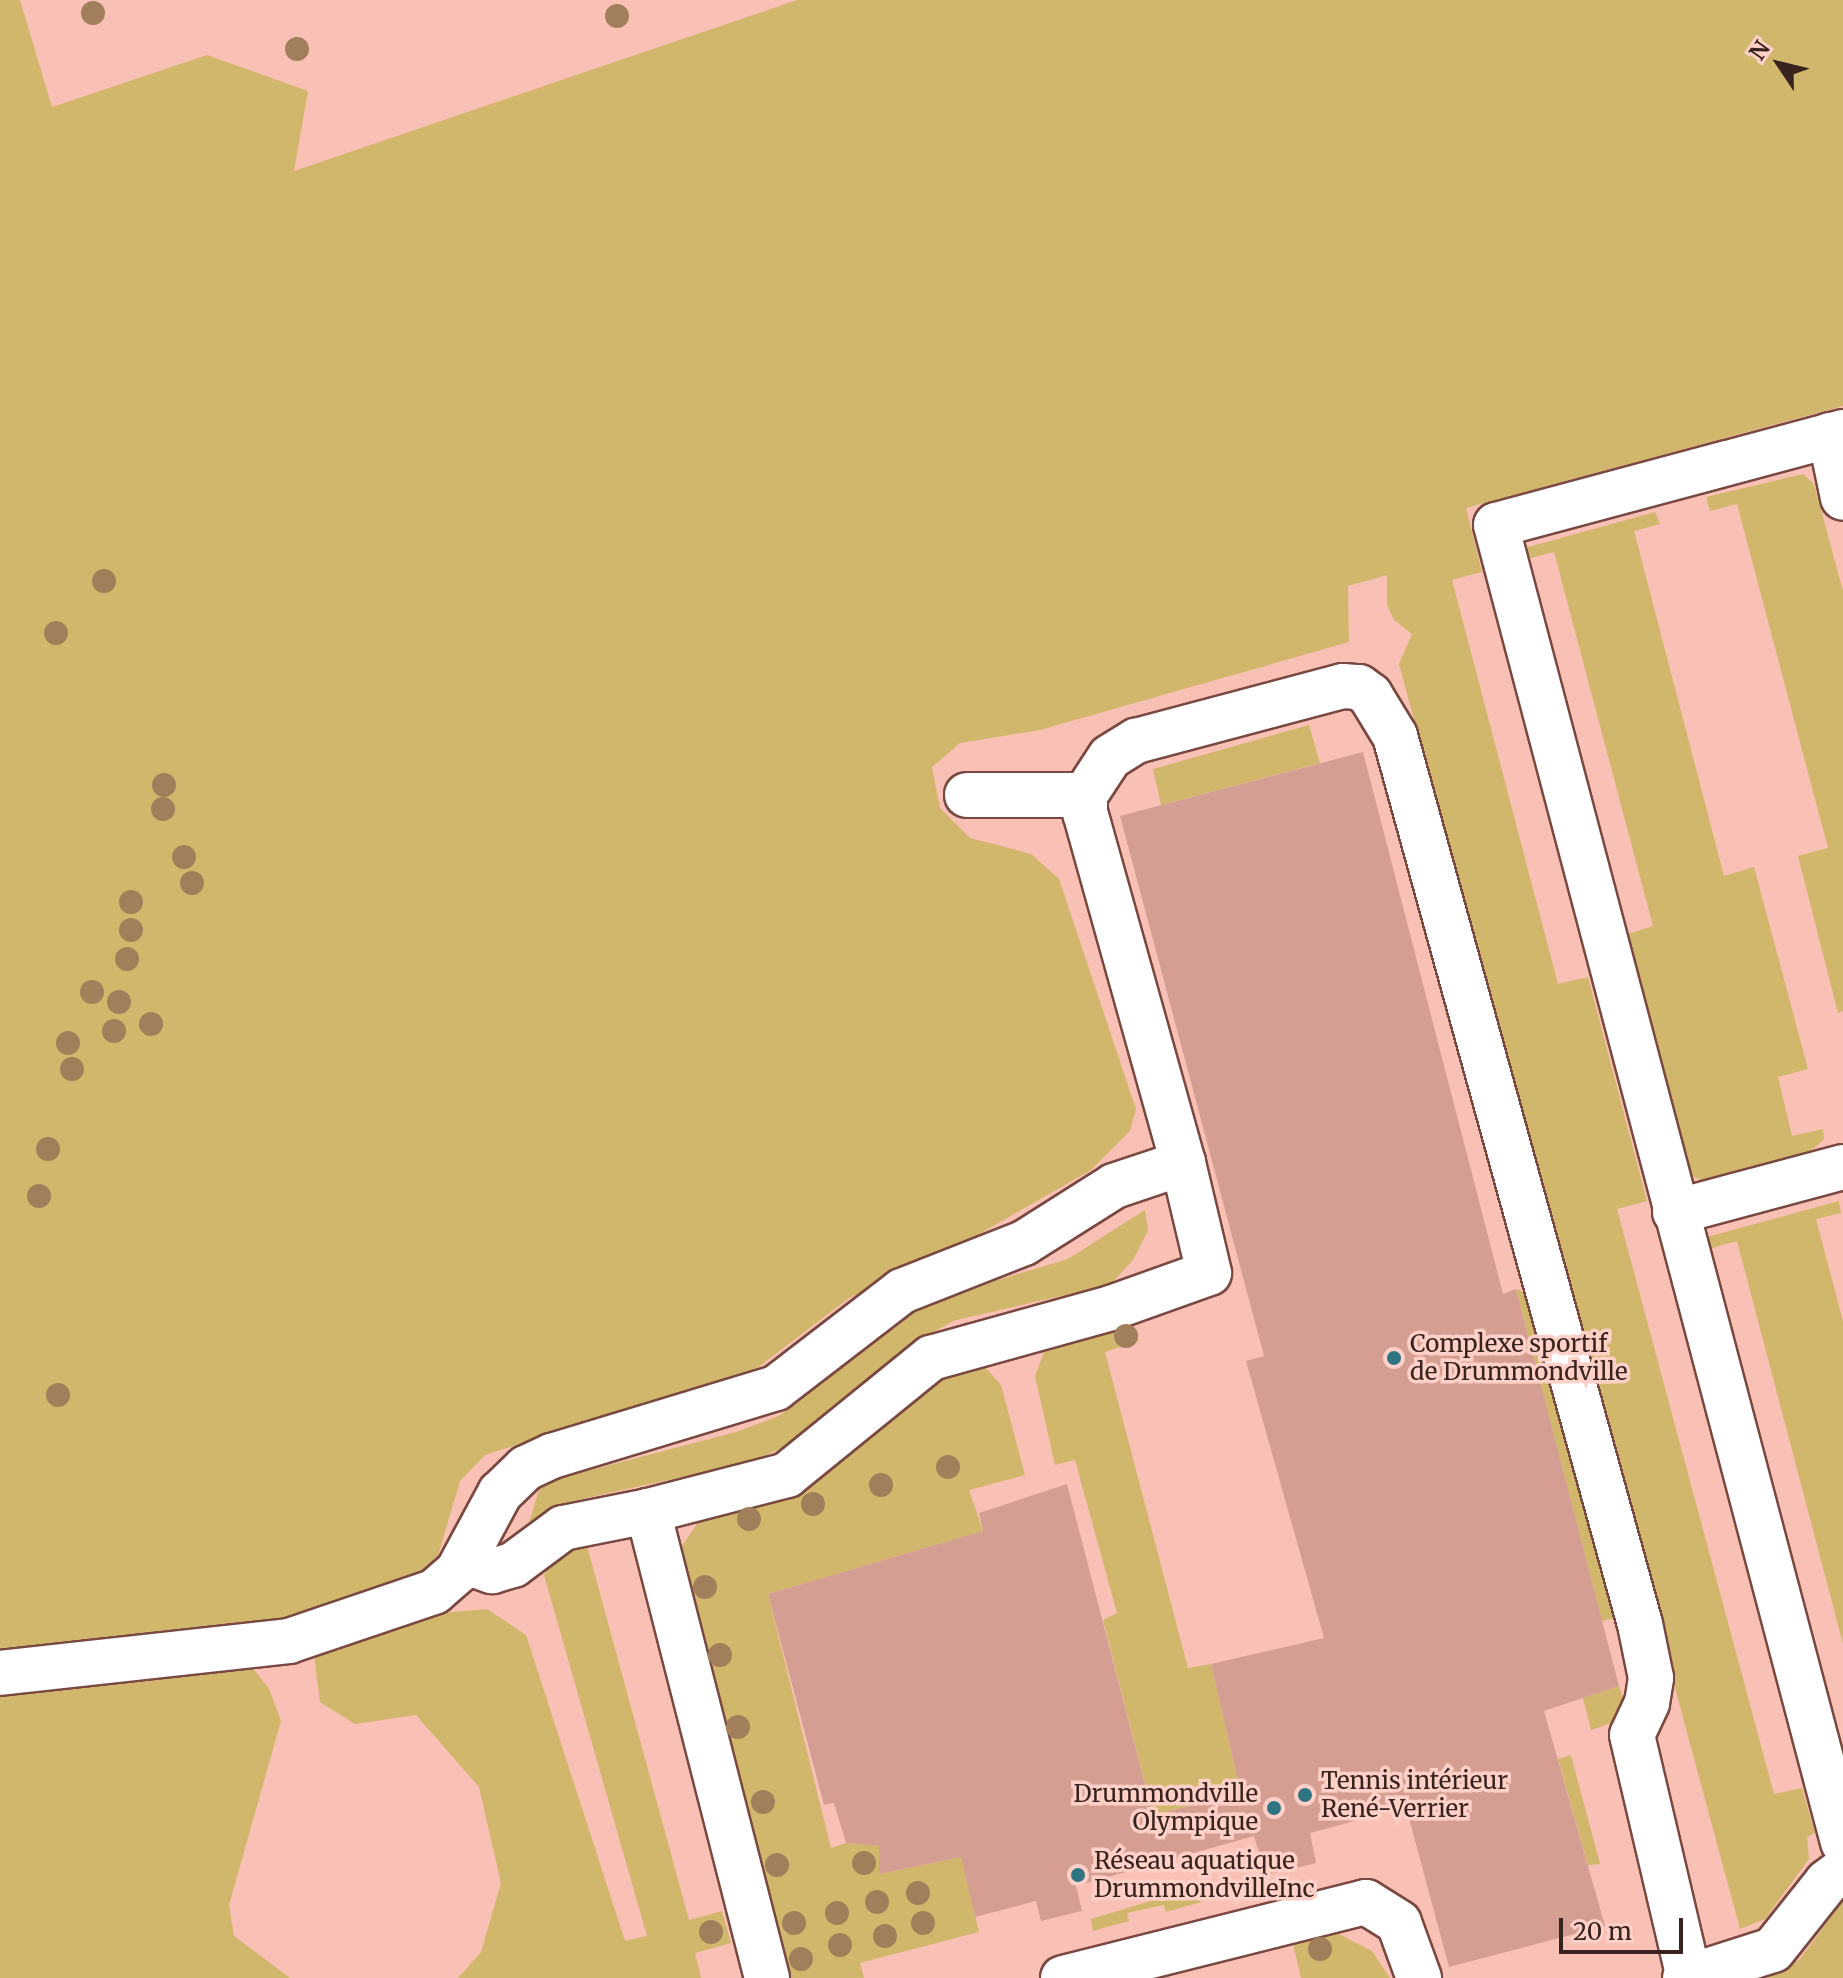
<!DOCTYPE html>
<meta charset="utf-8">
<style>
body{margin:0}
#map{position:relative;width:1843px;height:1978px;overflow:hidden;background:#f9c0b5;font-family:Merriweather,serif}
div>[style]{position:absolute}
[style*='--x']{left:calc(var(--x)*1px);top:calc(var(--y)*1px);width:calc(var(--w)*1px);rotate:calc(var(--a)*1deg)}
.green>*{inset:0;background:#d1b76b}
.building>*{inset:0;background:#d59e93}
.roads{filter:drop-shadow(2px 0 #794840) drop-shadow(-2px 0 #794840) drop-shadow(0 2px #794840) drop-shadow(0 -2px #794840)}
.minor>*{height:44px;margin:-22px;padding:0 22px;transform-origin:22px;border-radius:22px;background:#fff}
.trees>*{width:24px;height:24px;margin:-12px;border-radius:50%;background:#a27f5b}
.dots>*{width:22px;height:22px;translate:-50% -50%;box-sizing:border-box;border:4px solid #ffd0c7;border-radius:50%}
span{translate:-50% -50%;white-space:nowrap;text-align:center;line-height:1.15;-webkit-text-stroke:7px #ffd0c7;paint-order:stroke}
.poi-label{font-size:24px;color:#39231f}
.left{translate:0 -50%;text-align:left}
.right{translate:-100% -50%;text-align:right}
.north{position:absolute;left:1739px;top:24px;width:80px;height:80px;-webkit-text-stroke:6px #ffd0c7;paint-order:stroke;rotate:305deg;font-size:22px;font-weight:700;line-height:32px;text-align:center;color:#39231f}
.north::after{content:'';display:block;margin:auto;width:28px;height:36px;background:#39231f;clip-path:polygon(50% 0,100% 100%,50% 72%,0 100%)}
.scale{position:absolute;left:1559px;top:1918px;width:124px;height:36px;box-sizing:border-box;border:4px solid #39231f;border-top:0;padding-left:10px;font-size:24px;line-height:28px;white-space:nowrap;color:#39231f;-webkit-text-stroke:6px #ffd0c7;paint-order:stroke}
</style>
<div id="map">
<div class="green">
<div style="clip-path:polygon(0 0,20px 0,52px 107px,207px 55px,308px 91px,294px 171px,797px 0,1843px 0,1843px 406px,1466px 508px,1482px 572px,1452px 580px,1558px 984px,1588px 977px,1647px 1201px,1617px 1209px,1774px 1794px,1802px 1788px,1815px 1833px,1807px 1837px,1809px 1859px,1765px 1919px,1740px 1929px,1399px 664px,1412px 634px,1394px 620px,1387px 605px,1387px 575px,1348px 586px,1349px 642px,1040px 730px,960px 743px,932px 767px,940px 808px,970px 838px,1031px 854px,1059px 879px,1136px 1109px,1130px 1131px,1091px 1170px,934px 1260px,849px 1298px,757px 1368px,485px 1455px,460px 1481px,437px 1559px,415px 1581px,258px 1628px,0 1650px)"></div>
<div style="clip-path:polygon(1803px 474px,1814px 484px,1843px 591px,1843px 1011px,1838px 1013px,1798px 856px,1828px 848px,1737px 504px,1710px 511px,1706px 497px)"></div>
<div style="clip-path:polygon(1655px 512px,1660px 524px,1634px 531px,1724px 876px,1754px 867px,1808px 1069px,1778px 1077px,1792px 1136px,1823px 1129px,1824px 1139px,1809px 1153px,1704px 1182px,1687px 1173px,1624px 935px,1653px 926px,1554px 552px,1527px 559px,1525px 548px)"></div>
<div style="clip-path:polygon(1309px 725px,1320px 763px,1161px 805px,1153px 769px)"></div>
<div style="clip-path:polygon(1839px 1201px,1841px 1213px,1816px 1219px,1843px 1321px,1843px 1644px,1737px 1241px,1709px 1249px,1707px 1237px)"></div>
<div style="clip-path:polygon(1145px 1210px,1148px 1231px,1133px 1260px,1110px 1285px,956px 1320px,914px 1342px,795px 1442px,750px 1462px,568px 1502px,537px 1527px,528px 1526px,541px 1483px,736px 1432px,779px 1416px,931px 1300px,1068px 1259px)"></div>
<div style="clip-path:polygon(1516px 1289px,1527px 1293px,1620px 1617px,1602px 1621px)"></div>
<div style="clip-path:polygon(1124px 1329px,1136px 1329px,1139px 1341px,1105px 1352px,1188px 1668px,1211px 1664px,1241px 1793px,1153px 1815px,1103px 1620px,1117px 1613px,1075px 1460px,1055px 1465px,1035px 1376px,1044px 1352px)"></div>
<div style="clip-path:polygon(984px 1366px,1001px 1385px,1025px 1475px,969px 1490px,983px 1531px,768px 1594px,831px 1848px,846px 1843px,879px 1846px,879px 1874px,961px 1857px,979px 1932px,860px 1963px,864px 1978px,791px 1978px,680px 1549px,701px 1518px,807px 1490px,949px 1374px)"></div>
<div style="clip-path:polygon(586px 1542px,689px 1920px,722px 1911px,731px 1943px,695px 1953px,701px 1978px,458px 1978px,481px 1952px,501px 1883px,479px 1787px,416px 1715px,355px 1724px,320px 1702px,313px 1648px,406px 1616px,487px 1609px,526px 1635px,625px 1941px,647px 1936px,544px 1575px,561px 1550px)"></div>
<div style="clip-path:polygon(252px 1667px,269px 1689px,281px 1721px,229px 1905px,234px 1936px,290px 1978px,0 1978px,0 1691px)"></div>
<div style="clip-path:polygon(1619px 1686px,1628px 1712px,1623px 1719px,1591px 1730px,1583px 1698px)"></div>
<div style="clip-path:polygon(1571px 1755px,1600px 1864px,1588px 1865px,1558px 1759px)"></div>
<div style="clip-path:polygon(1197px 1887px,1201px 1902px,1166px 1912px,1164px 1905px,1127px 1913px,1129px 1921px,1093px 1931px,1091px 1919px)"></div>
<div style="clip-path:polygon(1843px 1901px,1843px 1978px,1768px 1978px,1799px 1960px)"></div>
<div style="clip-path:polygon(1331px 1930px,1372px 1951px,1390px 1978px,1301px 1978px,1292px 1940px)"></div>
</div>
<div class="building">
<div style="clip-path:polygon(1363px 752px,1503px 1294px,1516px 1289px,1619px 1686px,1544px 1711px,1605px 1926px,1449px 1967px,1406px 1807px,1310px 1833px,1316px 1863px,1266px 1875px,1254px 1836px,1076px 1886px,1082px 1911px,1041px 1921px,1036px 1901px,975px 1917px,961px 1857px,879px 1874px,879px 1846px,846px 1843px,834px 1803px,824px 1805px,768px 1594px,983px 1531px,979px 1513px,1067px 1484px,1153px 1815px,1241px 1793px,1211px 1664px,1324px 1638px,1246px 1361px,1264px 1356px,1120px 816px)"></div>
</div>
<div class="roads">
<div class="minor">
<div style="--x:1843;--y:432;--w:359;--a:165"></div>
<div style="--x:1496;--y:525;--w:1362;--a:75.24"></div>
<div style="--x:1830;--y:435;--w:64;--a:78.3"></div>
<div style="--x:967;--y:795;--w:118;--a:0"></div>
<div style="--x:1675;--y:1212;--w:174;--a:-15"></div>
<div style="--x:464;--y:1561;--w:30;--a:20"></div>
<div style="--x:492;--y:1571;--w:22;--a:-16"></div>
<div style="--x:513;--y:1565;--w:62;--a:-36.5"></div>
<div style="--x:563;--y:1528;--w:87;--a:-11.3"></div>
<div style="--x:0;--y:1673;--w:291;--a:-6.3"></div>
<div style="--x:289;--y:1641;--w:153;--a:-18.7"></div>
<div style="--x:434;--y:1592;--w:32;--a:-41"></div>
<div style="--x:458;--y:1571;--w:89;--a:-61.7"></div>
<div style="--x:500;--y:1493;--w:36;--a:-44"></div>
<div style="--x:526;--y:1468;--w:29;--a:-25"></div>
<div style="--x:552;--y:1456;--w:234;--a:-16.9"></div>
<div style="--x:776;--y:1388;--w:159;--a:-37.6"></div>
<div style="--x:902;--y:1291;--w:131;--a:-21.5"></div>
<div style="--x:1024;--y:1243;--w:107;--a:-32.3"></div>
<div style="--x:1114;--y:1186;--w:73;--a:-18.4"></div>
<div style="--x:767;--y:1978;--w:482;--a:-104.3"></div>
<div style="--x:648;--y:1511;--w:144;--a:-14.5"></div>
<div style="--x:787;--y:1475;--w:186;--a:-39.1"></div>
<div style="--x:931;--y:1358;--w:187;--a:-15.5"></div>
<div style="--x:1111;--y:1308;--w:104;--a:-19.7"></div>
<div style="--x:1209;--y:1273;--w:113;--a:-103.3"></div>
<div style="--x:1183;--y:1163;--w:363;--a:-105.6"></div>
<div style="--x:1085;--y:813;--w:18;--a:-90"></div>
<div style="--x:1085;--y:795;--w:45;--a:-56.7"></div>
<div style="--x:1110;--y:757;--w:31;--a:-32"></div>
<div style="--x:1136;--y:741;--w:214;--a:-14.9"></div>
<div style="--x:1343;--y:686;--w:16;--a:4"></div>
<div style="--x:1359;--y:687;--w:14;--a:36"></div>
<div style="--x:1370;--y:695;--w:48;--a:58.6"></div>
<div style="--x:1395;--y:736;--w:921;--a:74.58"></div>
<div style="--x:1640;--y:1624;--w:55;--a:78.5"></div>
<div style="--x:1651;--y:1678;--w:25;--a:99"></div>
<div style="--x:1647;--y:1703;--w:35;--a:115"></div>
<div style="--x:1632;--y:1735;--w:250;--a:76.8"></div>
<div style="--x:1063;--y:1978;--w:312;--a:-14.1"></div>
<div style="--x:1366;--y:1902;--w:39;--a:32"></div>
<div style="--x:1399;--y:1923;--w:59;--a:70"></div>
<div style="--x:1685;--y:1978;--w:92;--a:-17.7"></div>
<div style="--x:1773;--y:1950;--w:87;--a:-51.5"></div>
<div style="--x:1827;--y:1882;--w:20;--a:-37"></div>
</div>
</div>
<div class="trees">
<div style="left:93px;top:13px"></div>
<div style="left:617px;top:16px"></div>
<div style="left:297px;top:49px"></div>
<div style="left:104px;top:581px"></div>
<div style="left:56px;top:633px"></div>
<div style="left:164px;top:785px"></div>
<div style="left:163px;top:809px"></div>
<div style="left:184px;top:857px"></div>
<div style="left:192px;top:883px"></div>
<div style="left:131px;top:902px"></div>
<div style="left:131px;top:930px"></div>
<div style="left:127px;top:959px"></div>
<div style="left:92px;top:992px"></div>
<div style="left:119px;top:1002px"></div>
<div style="left:151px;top:1024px"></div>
<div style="left:114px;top:1031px"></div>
<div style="left:68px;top:1043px"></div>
<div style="left:72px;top:1069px"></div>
<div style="left:48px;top:1149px"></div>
<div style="left:39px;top:1196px"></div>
<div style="left:1126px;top:1336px"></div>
<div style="left:58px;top:1395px"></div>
<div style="left:948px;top:1467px"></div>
<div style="left:881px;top:1485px"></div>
<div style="left:813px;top:1504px"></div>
<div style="left:749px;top:1519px"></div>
<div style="left:705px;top:1587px"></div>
<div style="left:720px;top:1655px"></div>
<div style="left:738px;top:1727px"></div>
<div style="left:763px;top:1802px"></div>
<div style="left:864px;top:1863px"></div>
<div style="left:777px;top:1865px"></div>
<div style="left:918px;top:1893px"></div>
<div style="left:877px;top:1902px"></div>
<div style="left:837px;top:1913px"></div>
<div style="left:794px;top:1923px"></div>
<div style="left:923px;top:1923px"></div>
<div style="left:711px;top:1932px"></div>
<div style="left:885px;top:1936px"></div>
<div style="left:840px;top:1945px"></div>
<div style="left:1320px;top:1949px"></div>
<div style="left:801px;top:1959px"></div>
</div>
<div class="dots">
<div style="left:1394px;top:1358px;background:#2e7481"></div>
<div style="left:1305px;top:1795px;background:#2e7481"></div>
<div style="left:1274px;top:1808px;background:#2e7481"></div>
<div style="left:1078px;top:1875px;background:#2e7481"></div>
</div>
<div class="poi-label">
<span class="left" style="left:1410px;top:1358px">Complexe sportif<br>de Drummondville</span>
<span class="left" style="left:1321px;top:1795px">Tennis intérieur<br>René-Verrier</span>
<span class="right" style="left:1258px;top:1808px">Drummondville<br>Olympique</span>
<span class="left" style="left:1094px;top:1875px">Réseau aquatique<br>DrummondvilleInc</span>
</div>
<div class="north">N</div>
<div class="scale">20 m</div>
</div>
